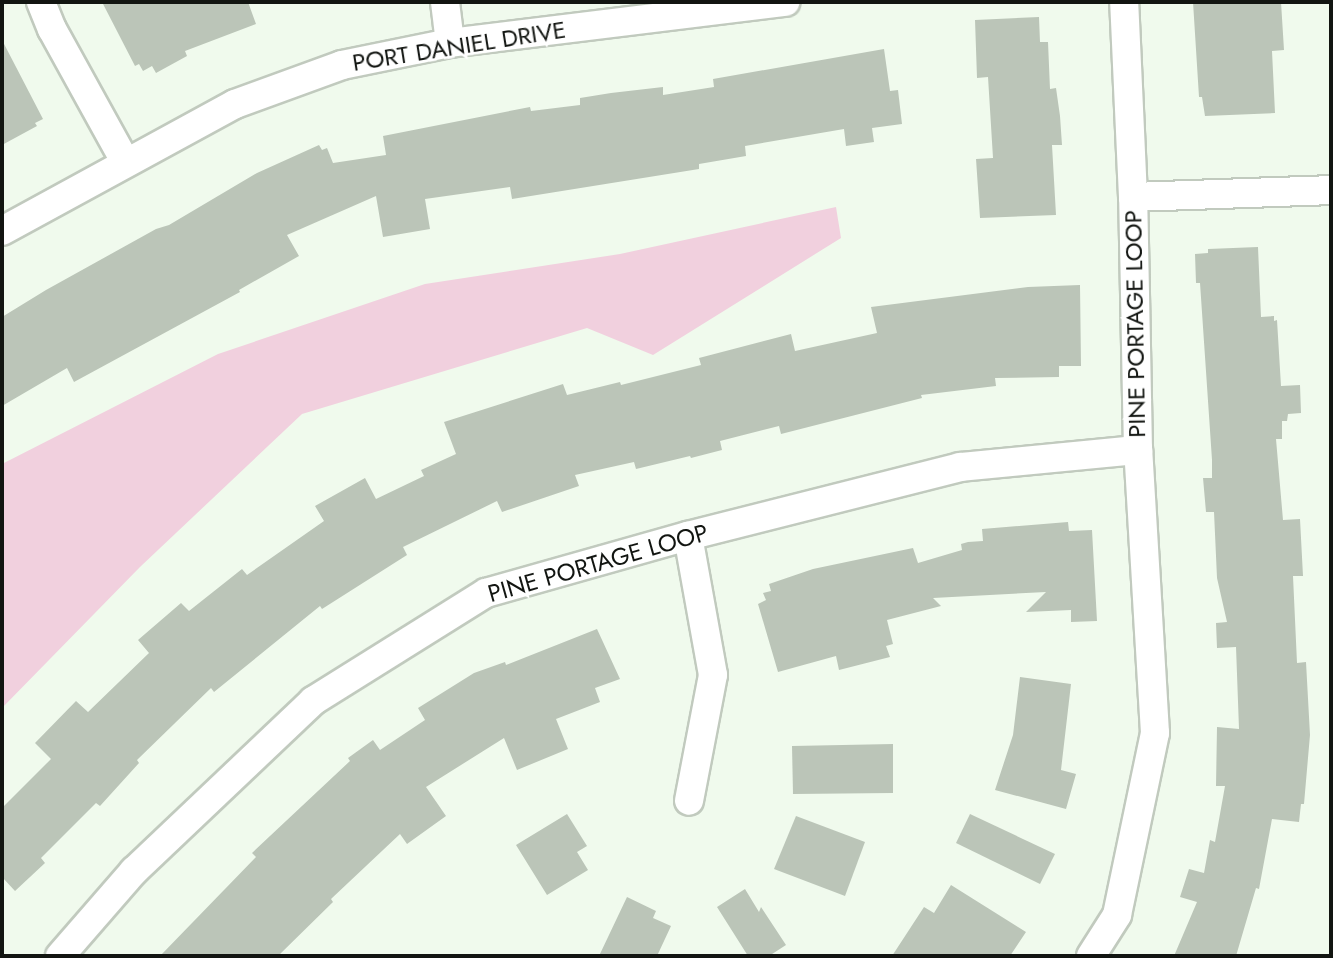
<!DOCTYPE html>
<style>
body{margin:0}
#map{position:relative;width:1333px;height:958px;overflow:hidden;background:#f0faed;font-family:Jost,sans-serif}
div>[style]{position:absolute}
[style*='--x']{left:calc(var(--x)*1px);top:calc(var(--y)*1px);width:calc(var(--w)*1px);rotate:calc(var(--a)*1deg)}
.green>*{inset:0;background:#f1d0de}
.building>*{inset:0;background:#bbc5b8}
.roads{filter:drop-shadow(2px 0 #c1cabe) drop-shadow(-2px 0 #c1cabe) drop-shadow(0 2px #c1cabe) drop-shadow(0 -2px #c1cabe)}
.street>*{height:28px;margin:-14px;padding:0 14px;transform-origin:14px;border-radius:14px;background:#fff}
span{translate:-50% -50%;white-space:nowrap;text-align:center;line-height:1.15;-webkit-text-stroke:5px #fff;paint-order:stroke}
.street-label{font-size:24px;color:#121511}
.frame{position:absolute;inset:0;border:4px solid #121511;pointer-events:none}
</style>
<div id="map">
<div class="green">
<div style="clip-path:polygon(836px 207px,841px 238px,653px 355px,587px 328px,302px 414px,140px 567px,2px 708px,2px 464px,218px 354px,425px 284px,620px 254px)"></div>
</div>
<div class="building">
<div style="clip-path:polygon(102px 2px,248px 2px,256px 24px,185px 51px,187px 56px,156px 73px,152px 66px,143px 71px,139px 64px,135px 66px)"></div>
<div style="clip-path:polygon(1193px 2px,1281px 2px,1284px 50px,1272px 51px,1275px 113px,1205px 116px,1202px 97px,1199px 97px)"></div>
<div style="clip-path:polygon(1039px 17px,1040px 42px,1048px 42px,1050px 89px,1056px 88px,1060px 116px,1062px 145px,1052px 145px,1056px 215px,980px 218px,976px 159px,993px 158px,988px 77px,977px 78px,975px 20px)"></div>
<div style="clip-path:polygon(2px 40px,43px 119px,35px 123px,37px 126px,2px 145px)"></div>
<div style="clip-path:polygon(884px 49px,890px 91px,898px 90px,902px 124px,872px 128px,874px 142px,846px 146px,844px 129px,745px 146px,746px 156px,699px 164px,699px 169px,512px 199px,510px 187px,425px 199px,430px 229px,383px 237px,376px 196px,287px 235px,299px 256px,239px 290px,240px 292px,74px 382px,67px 368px,2px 406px,2px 317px,46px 290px,156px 229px,169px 225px,257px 173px,319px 145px,322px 150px,327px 148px,333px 163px,386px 155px,383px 136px,530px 107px,531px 111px,580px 105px,580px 98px,611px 93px,663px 87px,663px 95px,714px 87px,713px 79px)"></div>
<div style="clip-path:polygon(1258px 247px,1261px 317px,1274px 316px,1274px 321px,1277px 320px,1281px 386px,1300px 385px,1301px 413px,1288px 414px,1287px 421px,1282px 421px,1282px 439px,1276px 439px,1283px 520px,1300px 519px,1303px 576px,1293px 576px,1297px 663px,1306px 662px,1310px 735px,1304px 804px,1301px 804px,1299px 822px,1272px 819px,1259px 889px,1256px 888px,1236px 956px,1174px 956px,1197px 902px,1180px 897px,1189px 869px,1204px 873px,1210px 840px,1215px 842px,1225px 786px,1216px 786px,1217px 727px,1239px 729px,1236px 647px,1217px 648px,1216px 623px,1227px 622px,1217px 578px,1214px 512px,1206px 512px,1203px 478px,1212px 478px,1212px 460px,1200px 283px,1196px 283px,1195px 254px,1208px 253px,1208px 249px)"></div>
<div style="clip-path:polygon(1080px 285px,1081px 366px,1059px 366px,1059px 377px,995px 378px,996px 386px,921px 395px,922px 398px,781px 434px,779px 426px,720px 441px,722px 450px,691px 458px,690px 456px,636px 469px,634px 462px,575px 475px,579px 486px,502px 512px,497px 501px,403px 547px,407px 555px,322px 609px,320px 606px,214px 692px,211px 688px,137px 760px,139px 763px,100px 806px,96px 803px,41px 858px,45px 863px,15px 891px,2px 877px,2px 808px,51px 759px,35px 743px,76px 701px,88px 712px,149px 653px,138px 640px,181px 603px,189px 611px,242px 569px,247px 575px,324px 521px,315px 506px,365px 478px,376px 499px,424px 476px,421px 470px,456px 454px,444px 422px,563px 384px,567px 395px,620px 382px,621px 385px,701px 365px,699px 358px,791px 334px,795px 351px,877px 333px,871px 307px,1028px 287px)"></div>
<div style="clip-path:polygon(1068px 522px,1069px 531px,1092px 530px,1097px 621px,1071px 622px,1071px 610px,1026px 612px,1046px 592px,933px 598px,941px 606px,887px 620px,893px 644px,886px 646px,890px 657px,839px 670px,836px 656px,778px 672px,758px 604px,766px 600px,763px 593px,771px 591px,769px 584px,813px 569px,913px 548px,918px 563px,962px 550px,961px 544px,968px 542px,983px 541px,982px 529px)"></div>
<div style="clip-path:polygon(597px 629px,620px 679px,595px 688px,600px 702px,556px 719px,568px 749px,517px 770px,504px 738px,426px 787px,446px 816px,407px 844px,400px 834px,331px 899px,333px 902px,278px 956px,160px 956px,256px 857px,252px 853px,350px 761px,348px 758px,373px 740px,380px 750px,425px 720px,418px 708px,474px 673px,505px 662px,506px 665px)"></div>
<div style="clip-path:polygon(1020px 677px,1071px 684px,1061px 770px,1076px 774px,1066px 809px,995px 790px,1013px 735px)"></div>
<div style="clip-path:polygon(893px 744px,893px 793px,793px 794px,792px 746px)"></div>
<div style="clip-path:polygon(567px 814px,587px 846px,577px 852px,588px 870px,547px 895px,516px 845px)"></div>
<div style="clip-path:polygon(970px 814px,1055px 854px,1040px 884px,956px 843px)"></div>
<div style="clip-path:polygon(796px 816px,865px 842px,845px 896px,774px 869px)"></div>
<div style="clip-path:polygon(951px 885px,1026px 932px,1010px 956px,892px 956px,924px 907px,934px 913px)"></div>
<div style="clip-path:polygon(745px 889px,759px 912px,761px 907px,786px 945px,769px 956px,748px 956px,717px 907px)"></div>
<div style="clip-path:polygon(627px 897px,656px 911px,653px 918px,671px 926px,657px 956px,599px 956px)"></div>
</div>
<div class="roads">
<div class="street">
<div style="--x:41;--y:2;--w:29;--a:68"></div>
<div style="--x:52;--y:29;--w:151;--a:61.1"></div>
<div style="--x:445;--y:2;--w:41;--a:83"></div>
<div style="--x:1133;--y:197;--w:198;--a:-2"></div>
<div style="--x:2;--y:231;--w:265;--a:-28.6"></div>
<div style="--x:235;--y:104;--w:114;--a:-20"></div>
<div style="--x:342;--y:65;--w:110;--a:-11.5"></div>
<div style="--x:450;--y:43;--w:338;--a:-7"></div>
<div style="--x:688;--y:536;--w:141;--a:79.8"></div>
<div style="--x:713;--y:675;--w:128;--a:100.8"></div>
<div style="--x:60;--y:956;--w:113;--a:-49"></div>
<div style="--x:134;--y:871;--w:247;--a:-43.5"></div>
<div style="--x:313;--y:701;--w:204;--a:-32"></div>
<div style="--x:486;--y:593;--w:210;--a:-15.8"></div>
<div style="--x:688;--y:536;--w:281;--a:-14.2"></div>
<div style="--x:960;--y:467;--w:179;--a:-5.5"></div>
<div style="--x:1091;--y:956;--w:49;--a:-57.6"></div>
<div style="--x:1117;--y:915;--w:186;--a:-78.2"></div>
<div style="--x:1155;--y:733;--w:284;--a:-93.4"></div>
<div style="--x:1138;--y:450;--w:253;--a:-91.1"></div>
<div style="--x:1133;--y:197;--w:195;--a:-92.6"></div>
</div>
</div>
<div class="street-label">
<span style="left:459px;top:46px;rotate:-9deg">PORT DANIEL DRIVE</span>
<span style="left:1135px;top:324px;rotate:-91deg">PINE PORTAGE LOOP</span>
<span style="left:598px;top:563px;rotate:-16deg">PINE PORTAGE LOOP</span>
</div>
<div class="frame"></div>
</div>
